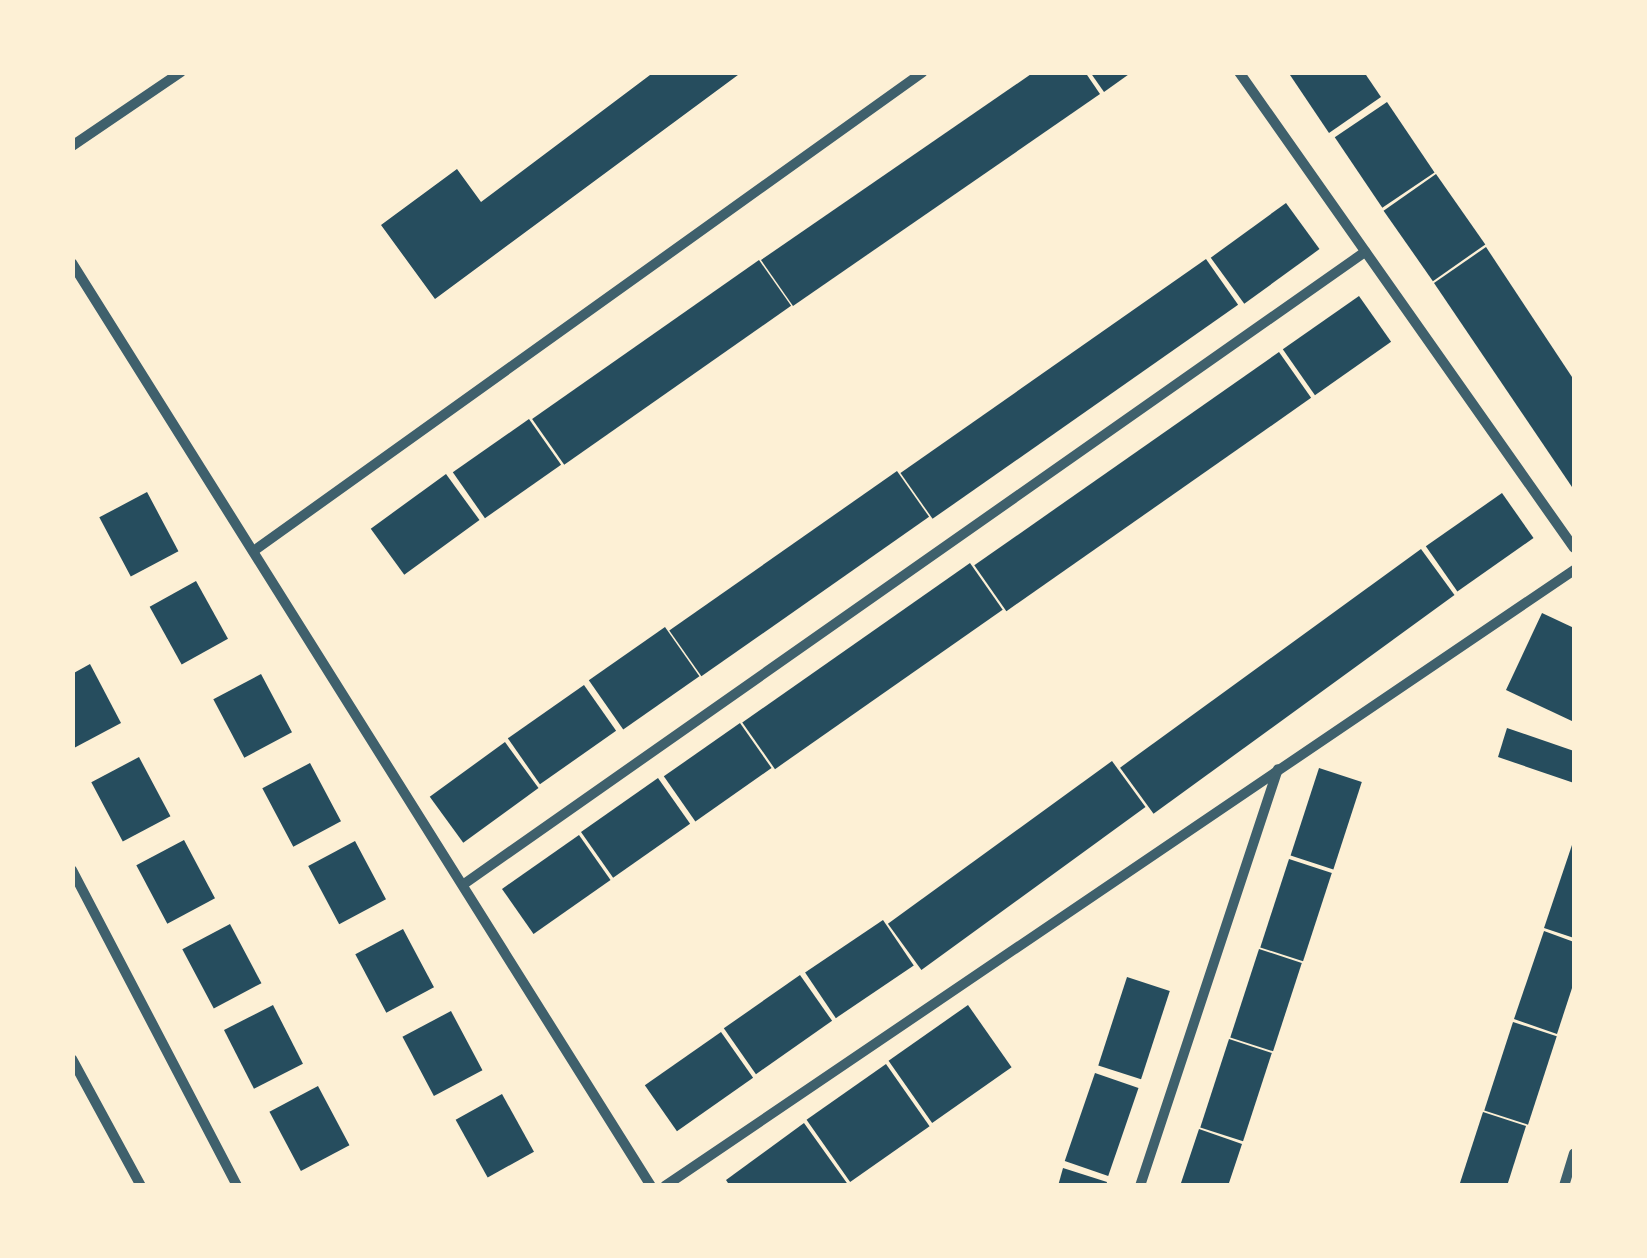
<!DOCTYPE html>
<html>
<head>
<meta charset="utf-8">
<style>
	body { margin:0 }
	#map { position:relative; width:1647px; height:1258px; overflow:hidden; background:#fdf0d5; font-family:"Work Sans",sans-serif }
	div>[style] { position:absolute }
	.building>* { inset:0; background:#264d5e; transform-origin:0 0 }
	.minor>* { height:10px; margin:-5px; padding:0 5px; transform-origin:5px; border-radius:5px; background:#3f606c }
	span { translate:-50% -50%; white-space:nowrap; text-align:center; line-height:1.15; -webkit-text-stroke:9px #fdf0d5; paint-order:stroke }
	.frame { position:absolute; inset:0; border:75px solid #fdf0d5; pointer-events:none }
</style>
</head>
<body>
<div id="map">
	<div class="building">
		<div style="clip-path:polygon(654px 72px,742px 72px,435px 299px,381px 225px,457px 169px,481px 202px)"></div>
		<div style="clip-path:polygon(1034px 72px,1085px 72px,1100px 94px,793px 306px,761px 260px)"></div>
		<div style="clip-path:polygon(1090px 72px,1132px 72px,1104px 92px)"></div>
		<div style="clip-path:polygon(1288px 72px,1364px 72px,1381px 97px,1329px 133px)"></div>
		<div style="left:1387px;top:102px;width:85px;height:63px;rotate:56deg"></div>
		<div style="left:1436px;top:174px;width:86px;height:64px;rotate:55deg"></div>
		<div style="left:1286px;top:203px;width:57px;height:93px;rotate:54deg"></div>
		<div style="clip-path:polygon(1486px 247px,1574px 380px,1574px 490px,1434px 283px)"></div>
		<div style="left:1206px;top:259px;width:56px;height:373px;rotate:55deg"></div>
		<div style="left:759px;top:260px;width:56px;height:277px;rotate:55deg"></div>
		<div style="left:1359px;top:296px;width:56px;height:93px;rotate:55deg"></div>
		<div style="left:1279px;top:352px;width:56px;height:372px;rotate:55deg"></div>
		<div style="left:529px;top:419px;width:56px;height:93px;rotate:55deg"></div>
		<div style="left:897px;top:471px;width:56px;height:278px;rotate:55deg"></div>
		<div style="left:446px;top:474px;width:57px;height:93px;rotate:54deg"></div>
		<div style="left:147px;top:492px;width:67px;height:54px;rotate:62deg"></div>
		<div style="left:1502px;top:493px;width:55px;height:93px;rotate:55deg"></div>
		<div style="left:1421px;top:549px;width:57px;height:372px;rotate:54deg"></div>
		<div style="left:970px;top:563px;width:57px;height:278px;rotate:55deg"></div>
		<div style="left:196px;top:581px;width:66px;height:53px;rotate:61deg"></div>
		<div style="clip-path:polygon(1542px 613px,1574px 628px,1574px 722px,1506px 690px)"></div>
		<div style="left:665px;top:627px;width:60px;height:93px;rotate:55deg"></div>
		<div style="clip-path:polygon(90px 664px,121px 723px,74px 748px,72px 674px)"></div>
		<div style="left:261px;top:674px;width:66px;height:54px;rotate:62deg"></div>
		<div style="left:584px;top:685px;width:56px;height:93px;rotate:55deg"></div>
		<div style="left:740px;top:723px;width:55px;height:93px;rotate:55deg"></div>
		<div style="clip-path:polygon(1507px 728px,1574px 751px,1574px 783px,1498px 757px)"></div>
		<div style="left:505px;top:742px;width:57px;height:93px;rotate:54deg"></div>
		<div style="left:139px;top:757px;width:67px;height:54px;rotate:62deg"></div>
		<div style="left:1112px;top:761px;width:57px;height:277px;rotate:54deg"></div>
		<div style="left:310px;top:763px;width:66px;height:54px;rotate:62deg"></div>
		<div style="left:1319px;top:768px;width:45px;height:92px;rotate:18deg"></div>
		<div style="left:658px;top:778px;width:56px;height:94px;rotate:55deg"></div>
		<div style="left:579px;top:835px;width:55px;height:94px;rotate:55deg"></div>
		<div style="clip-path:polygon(1574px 839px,1574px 938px,1544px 928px)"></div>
		<div style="left:184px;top:840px;width:66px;height:54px;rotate:62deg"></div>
		<div style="left:355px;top:841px;width:66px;height:53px;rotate:62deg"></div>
		<div style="left:1289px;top:859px;width:45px;height:93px;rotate:18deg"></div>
		<div style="left:883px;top:920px;width:55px;height:94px;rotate:56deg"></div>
		<div style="left:230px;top:924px;width:67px;height:54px;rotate:62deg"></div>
		<div style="left:403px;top:929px;width:66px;height:54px;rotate:62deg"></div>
		<div style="clip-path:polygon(1544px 931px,1574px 942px,1574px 982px,1557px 1034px,1514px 1019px)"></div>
		<div style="left:1259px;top:949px;width:45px;height:93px;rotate:18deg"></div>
		<div style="left:800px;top:975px;width:56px;height:93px;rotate:55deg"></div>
		<div style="left:1127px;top:977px;width:45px;height:93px;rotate:18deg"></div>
		<div style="left:273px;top:1005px;width:66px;height:55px;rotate:63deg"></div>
		<div style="left:968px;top:1005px;width:76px;height:97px;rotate:55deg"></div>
		<div style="left:451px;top:1011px;width:67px;height:55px;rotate:62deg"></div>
		<div style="left:1513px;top:1022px;width:46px;height:93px;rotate:18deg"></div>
		<div style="left:721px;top:1032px;width:56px;height:93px;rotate:55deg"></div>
		<div style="left:1229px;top:1039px;width:45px;height:93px;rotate:18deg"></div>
		<div style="left:886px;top:1064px;width:76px;height:97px;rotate:55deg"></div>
		<div style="left:1095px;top:1073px;width:46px;height:93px;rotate:19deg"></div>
		<div style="left:318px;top:1086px;width:67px;height:55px;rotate:62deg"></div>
		<div style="left:502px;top:1094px;width:66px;height:53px;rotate:61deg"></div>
		<div style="clip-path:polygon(1483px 1112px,1526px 1126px,1507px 1186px,1459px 1186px)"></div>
		<div style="clip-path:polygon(804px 1123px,849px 1186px,730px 1186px,726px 1180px)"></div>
		<div style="clip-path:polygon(1199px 1129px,1242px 1144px,1228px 1186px,1180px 1186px)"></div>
		<div style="clip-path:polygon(1063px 1168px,1107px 1182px,1106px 1186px,1058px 1186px)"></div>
	</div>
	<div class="minor">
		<div style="left:1239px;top:72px;width:582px;rotate:54.86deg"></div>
		<div style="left:72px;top:146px;width:132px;rotate:-34.2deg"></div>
		<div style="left:72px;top:263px;width:1090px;rotate:57.9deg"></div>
		<div style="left:255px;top:550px;width:821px;rotate:-35.59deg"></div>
		<div style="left:72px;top:870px;width:356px;rotate:62.4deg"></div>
		<div style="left:464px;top:884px;width:1101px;rotate:-35.05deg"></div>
		<div style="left:72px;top:1059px;width:145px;rotate:61.5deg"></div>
		<div style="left:665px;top:1186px;width:1098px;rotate:-34.12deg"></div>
		<div style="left:1140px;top:1186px;width:439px;rotate:-71.7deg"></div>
		<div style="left:1564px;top:1186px;width:34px;rotate:-73deg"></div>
	</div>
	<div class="frame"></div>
</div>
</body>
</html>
